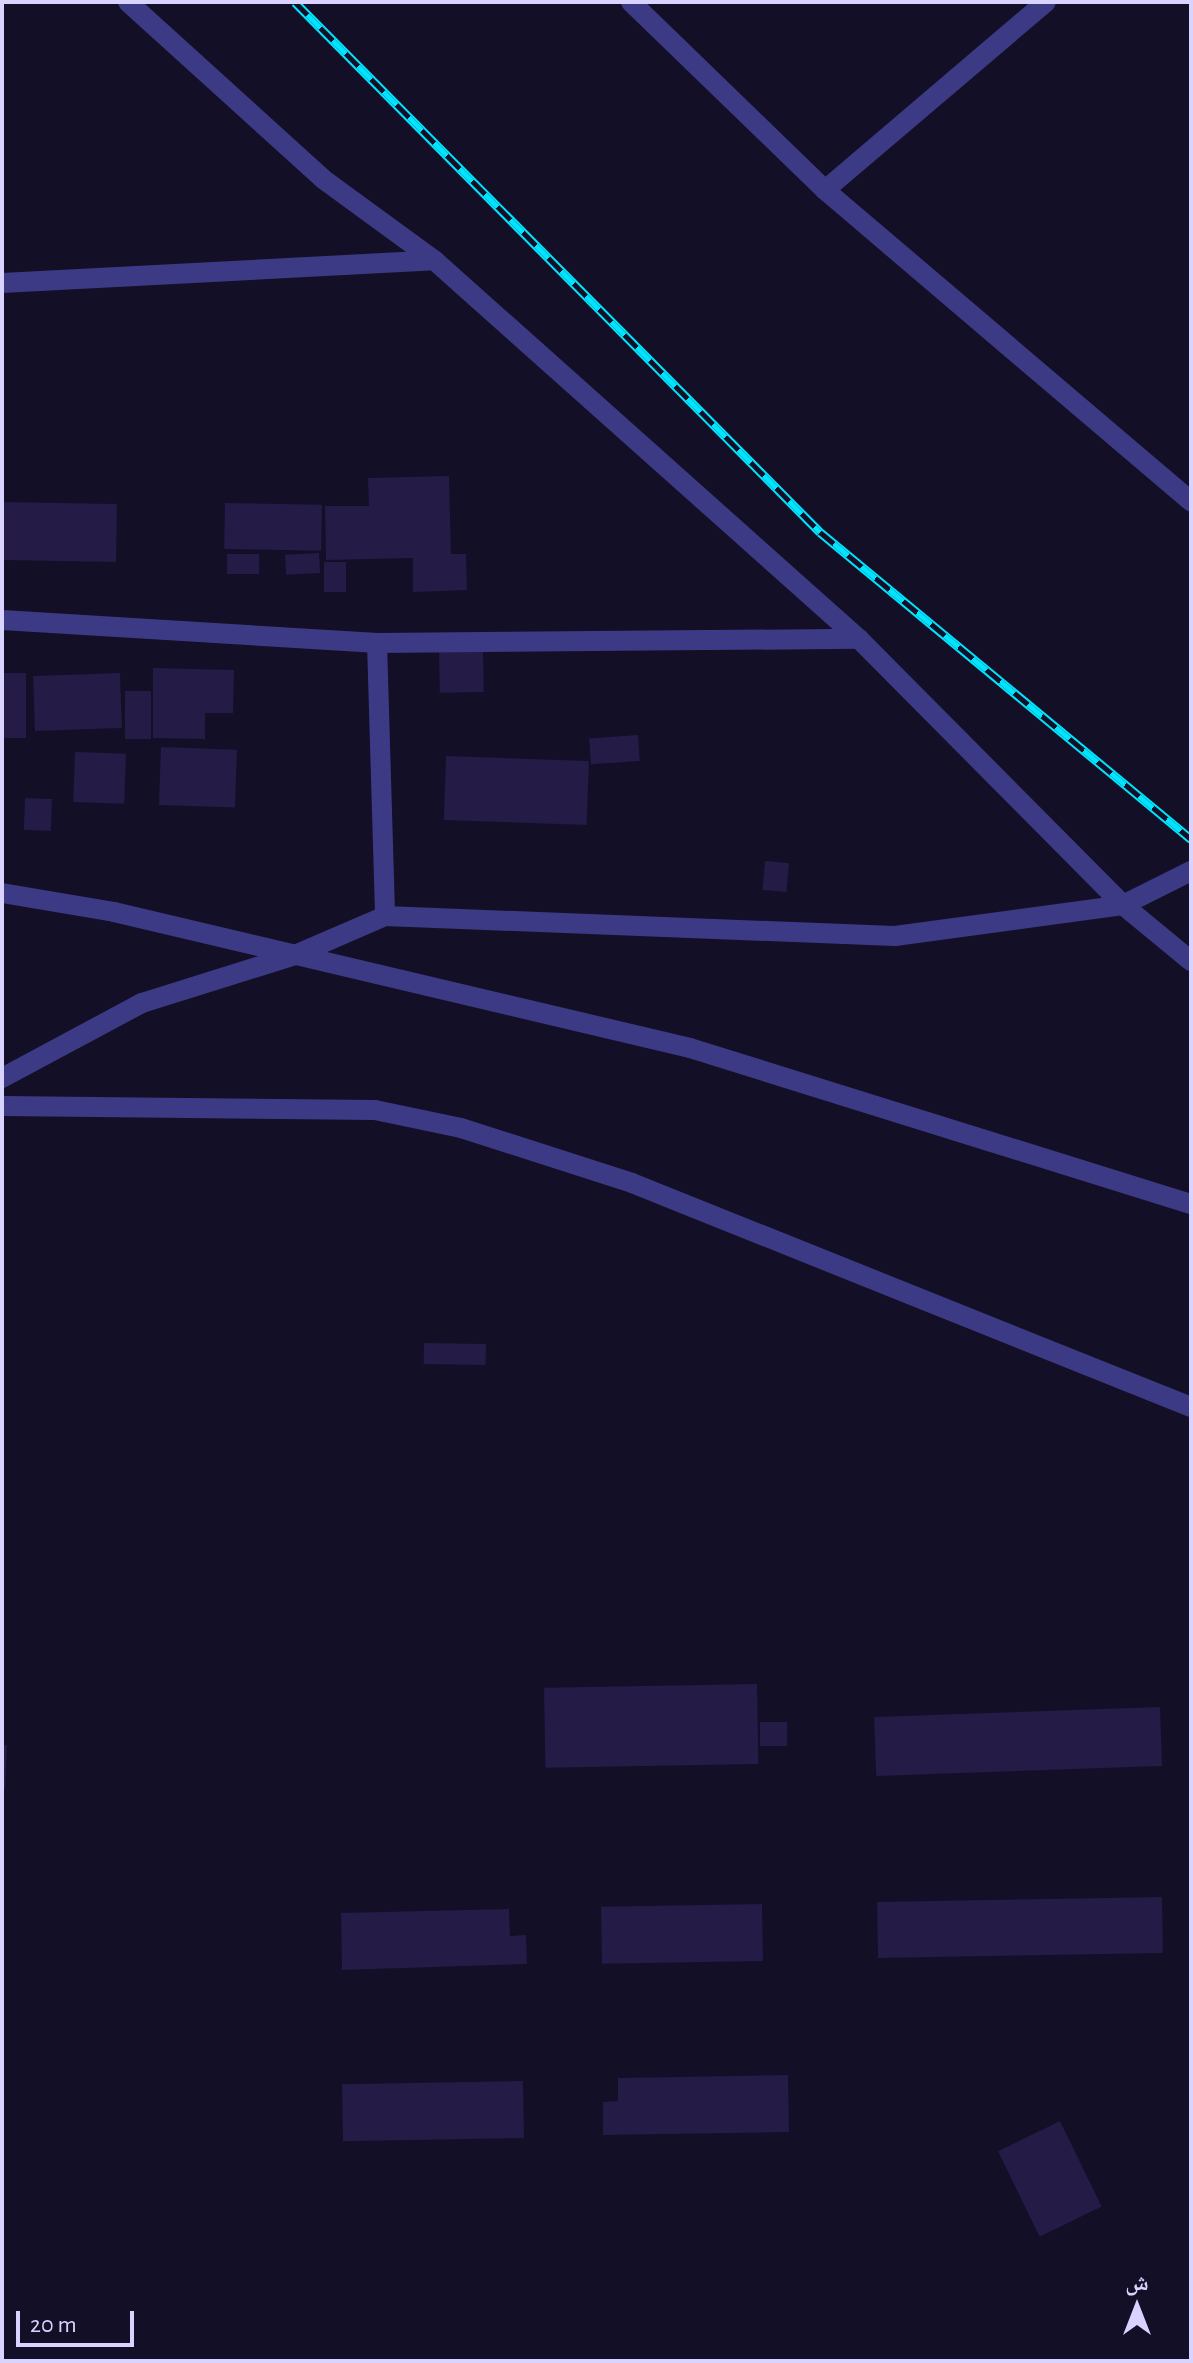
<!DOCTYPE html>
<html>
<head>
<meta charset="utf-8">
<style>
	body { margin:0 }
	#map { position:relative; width:1193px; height:2363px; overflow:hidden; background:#130f26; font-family:"Alegreya Sans","Noto Naskh Arabic",sans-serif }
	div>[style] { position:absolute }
	.building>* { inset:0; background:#241b47; transform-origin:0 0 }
	.minor>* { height:20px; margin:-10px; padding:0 10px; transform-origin:10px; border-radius:10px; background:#3d3a85 }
	.rail>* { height:9px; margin-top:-4.5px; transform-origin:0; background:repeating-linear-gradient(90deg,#130f26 0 18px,#00e5ff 0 36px); box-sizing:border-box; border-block:2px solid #00e5ff }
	span { translate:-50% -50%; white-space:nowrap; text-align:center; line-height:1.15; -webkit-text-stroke:7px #130f26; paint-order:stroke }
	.frame { position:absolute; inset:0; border:4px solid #d9d4ff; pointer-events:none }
	.north { position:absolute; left:1097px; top:2267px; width:80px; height:80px; -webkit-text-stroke:6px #130f26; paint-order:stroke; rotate:0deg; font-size:22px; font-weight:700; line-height:32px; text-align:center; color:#d9d4ff }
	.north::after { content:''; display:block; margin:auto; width:28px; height:36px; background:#d9d4ff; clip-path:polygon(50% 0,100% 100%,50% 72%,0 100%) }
	.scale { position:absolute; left:16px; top:2311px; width:118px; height:36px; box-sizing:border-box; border:4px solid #d9d4ff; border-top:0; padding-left:10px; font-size:24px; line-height:28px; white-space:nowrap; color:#d9d4ff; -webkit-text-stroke:6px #130f26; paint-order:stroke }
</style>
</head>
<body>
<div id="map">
	<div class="building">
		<div style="clip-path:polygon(449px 476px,451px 554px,466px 554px,467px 590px,413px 592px,413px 558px,326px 560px,325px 506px,369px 506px,368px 478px)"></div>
		<div style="left:2px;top:502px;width:115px;height:58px;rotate:1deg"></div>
		<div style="left:225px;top:503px;width:97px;height:46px;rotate:1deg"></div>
		<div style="left:319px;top:553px;width:20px;height:34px;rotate:87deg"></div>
		<div style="left:227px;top:554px;width:32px;height:20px"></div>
		<div style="left:324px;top:562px;width:22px;height:30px"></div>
		<div style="left:483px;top:648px;width:44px;height:44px;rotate:89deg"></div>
		<div style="clip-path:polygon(153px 668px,234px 670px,233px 713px,205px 713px,205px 739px,153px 738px)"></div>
		<div style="left:2px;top:673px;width:24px;height:65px"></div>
		<div style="left:120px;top:673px;width:55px;height:87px;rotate:88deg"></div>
		<div style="left:125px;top:691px;width:26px;height:48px"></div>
		<div style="left:638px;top:735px;width:26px;height:49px;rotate:86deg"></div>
		<div style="left:161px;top:747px;width:76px;height:58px;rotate:2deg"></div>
		<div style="left:75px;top:752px;width:51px;height:50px;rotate:2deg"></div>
		<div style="left:446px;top:756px;width:143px;height:64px;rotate:2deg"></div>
		<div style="left:25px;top:798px;width:27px;height:32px;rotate:2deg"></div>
		<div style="left:765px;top:861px;width:24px;height:29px;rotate:5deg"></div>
		<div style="left:424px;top:1343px;width:62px;height:21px;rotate:1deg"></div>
		<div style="left:757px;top:1684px;width:80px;height:213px;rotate:89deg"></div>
		<div style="left:1160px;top:1707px;width:59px;height:286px;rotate:88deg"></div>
		<div style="left:787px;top:1722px;width:24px;height:27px;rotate:90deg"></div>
		<div style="clip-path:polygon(2px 1745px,7px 1745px,5px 1789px,2px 1789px)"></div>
		<div style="left:1162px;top:1897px;width:56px;height:285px;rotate:89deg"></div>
		<div style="left:762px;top:1904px;width:57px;height:161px;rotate:89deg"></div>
		<div style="clip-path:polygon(509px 1909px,510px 1936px,526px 1935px,527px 1964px,342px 1970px,341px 1913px)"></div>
		<div style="clip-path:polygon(788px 2075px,789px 2132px,603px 2135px,603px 2102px,618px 2101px,618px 2078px)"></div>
		<div style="left:523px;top:2081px;width:57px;height:181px;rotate:89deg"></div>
		<div style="left:1060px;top:2121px;width:95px;height:69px;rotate:64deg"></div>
	</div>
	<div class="minor">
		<div style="left:128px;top:2px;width:263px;rotate:42.2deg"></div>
		<div style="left:323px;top:179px;width:137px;rotate:36.1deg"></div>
		<div style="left:434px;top:260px;width:569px;rotate:41.73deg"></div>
		<div style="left:859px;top:639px;width:375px;rotate:45.2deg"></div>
		<div style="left:1123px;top:905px;width:88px;rotate:39.5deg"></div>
		<div style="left:631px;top:2px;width:270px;rotate:44.1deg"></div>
		<div style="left:825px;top:190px;width:481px;rotate:40.4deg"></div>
		<div style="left:825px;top:190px;width:290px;rotate:-40.4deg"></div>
		<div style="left:2px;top:283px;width:433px;rotate:-3deg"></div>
		<div style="left:2px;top:620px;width:376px;rotate:3.5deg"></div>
		<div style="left:377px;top:643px;width:482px;rotate:-0.5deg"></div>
		<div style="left:377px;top:643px;width:273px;rotate:88.3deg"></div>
		<div style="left:2px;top:893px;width:114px;rotate:9.6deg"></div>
		<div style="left:114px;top:912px;width:592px;rotate:13.28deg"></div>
		<div style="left:690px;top:1048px;width:525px;rotate:17.3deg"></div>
		<div style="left:2px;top:1078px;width:159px;rotate:-28.2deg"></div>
		<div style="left:142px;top:1003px;width:160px;rotate:-17.4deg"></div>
		<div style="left:295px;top:955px;width:98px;rotate:-23.4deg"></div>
		<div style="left:385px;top:916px;width:510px;rotate:2.25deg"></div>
		<div style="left:895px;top:936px;width:230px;rotate:-7.7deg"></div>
		<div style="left:1123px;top:905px;width:76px;rotate:-26.6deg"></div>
		<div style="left:2px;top:1106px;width:373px;rotate:0.6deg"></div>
		<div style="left:375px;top:1110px;width:88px;rotate:11.8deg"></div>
		<div style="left:461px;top:1128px;width:180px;rotate:17.8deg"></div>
		<div style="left:632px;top:1183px;width:602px;rotate:21.84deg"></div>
	</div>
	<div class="rail">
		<div style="left:295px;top:2px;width:746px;rotate:45.27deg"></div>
		<div style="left:820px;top:532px;width:482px;rotate:39.6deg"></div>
	</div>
	<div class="frame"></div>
	<div class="north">ش</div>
	<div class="scale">20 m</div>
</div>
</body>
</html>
